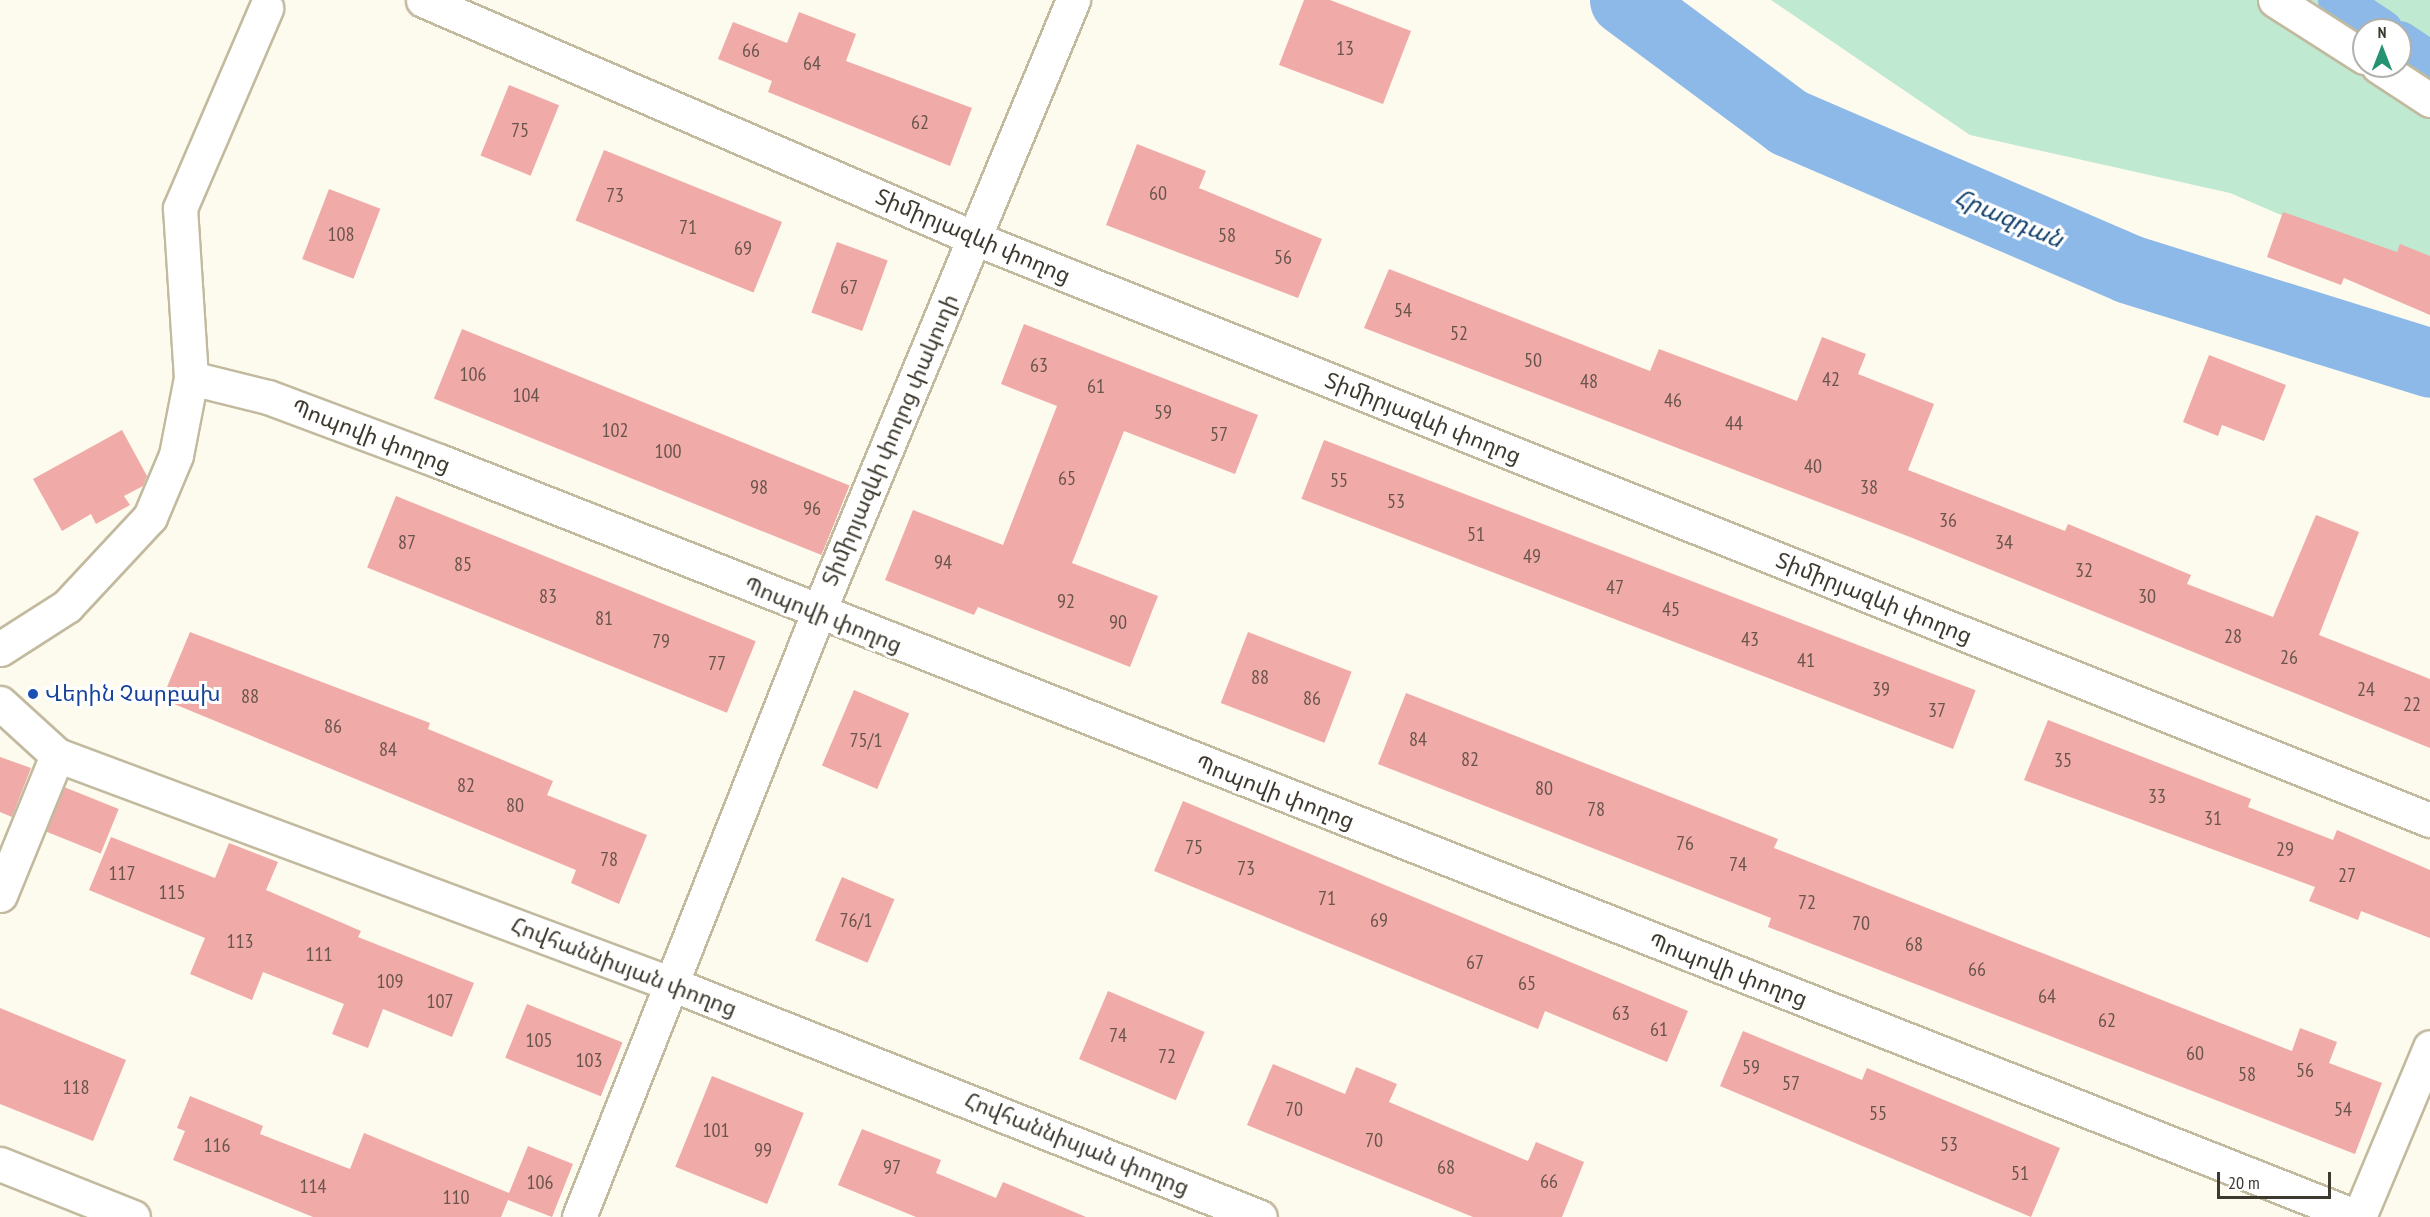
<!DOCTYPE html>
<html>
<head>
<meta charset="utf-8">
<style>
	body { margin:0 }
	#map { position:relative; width:2430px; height:1217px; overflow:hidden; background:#fdfaee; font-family:"PT Sans Narrow","Noto Sans Armenian",sans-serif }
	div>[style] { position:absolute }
	.green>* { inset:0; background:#c0e9d2 }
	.canal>* { height:40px; margin:-20px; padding:0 20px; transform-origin:20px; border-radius:20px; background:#8db9e8 }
	.river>* { height:69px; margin:-34.5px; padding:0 34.5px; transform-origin:34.5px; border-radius:34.5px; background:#8db9e8 }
	.building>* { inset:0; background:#f0aaa8; transform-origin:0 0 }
	.roads { filter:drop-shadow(2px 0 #c2ba9f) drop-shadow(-2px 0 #c2ba9f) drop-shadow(0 2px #c2ba9f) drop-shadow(0 -2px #c2ba9f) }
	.minor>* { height:33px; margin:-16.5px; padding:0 16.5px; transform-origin:16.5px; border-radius:16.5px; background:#fff }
	.dots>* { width:16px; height:16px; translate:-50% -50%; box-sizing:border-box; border:3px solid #fff; border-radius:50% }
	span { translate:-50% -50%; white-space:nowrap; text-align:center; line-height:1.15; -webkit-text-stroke:6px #fff; paint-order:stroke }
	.number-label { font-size:20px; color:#6a554c }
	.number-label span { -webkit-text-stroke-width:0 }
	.street-label { font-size:22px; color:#3d392e }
	.transit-label { font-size:22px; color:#164399 }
	.left { translate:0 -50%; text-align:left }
	.water-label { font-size:24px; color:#13416d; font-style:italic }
	.north { position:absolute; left:2352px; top:18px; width:60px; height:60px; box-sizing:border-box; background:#fff; border:2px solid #b1b0ab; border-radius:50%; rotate:0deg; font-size:16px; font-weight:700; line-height:24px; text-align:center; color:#3d392e }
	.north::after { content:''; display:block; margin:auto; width:21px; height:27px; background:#249273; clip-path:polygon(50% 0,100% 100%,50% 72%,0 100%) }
	.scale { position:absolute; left:2217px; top:1172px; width:114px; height:27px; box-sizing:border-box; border:3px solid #3d392e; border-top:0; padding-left:8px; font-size:18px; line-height:21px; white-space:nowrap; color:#3d392e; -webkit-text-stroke:4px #fff; paint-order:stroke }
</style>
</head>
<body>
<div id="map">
	<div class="green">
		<div style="clip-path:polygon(evenodd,1771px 0,2430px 0,2430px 279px,2230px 193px,1970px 135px,1771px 0,2364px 30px,2400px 30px,2400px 66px,2364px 66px,2364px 30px)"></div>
	</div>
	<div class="canal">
		<div style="left:2338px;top:0;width:54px;rotate:33.7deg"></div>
		<div style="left:2400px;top:41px;width:36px;rotate:34deg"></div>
	</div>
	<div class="river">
		<div style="left:1624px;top:0;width:204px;rotate:36.6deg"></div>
		<div style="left:1788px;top:122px;width:371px;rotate:23.3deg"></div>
		<div style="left:2129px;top:269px;width:315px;rotate:17.3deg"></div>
	</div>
	<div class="building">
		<div style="clip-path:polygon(1304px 0,1330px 0,1411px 31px,1383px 104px,1279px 65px)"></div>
		<div style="clip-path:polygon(799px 12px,856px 34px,846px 61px,972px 108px,950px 166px,768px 92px,772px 81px,718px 59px,733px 22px,787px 43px)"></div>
		<div style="left:509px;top:85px;width:54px;height:76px;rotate:22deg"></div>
		<div style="clip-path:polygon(1137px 144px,1206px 171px,1199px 188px,1322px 239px,1298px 298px,1106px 225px)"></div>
		<div style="left:604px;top:150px;width:192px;height:76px;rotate:22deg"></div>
		<div style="left:329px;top:189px;width:55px;height:75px;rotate:21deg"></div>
		<div style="clip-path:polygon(2283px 212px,2397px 252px,2400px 244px,2430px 256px,2430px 315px,2344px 278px,2341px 285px,2267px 257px)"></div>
		<div style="left:837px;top:242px;width:54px;height:75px;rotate:20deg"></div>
		<div style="clip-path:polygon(1389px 269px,1650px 371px,1659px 349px,1797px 401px,1822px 337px,1866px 354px,1858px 374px,1934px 404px,1908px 470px,2065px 531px,2068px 524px,2131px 550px,2191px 575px,2187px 584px,2273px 617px,2316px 515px,2359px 532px,2319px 635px,2430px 679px,2430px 748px,1910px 537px,1364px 328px)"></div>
		<div style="clip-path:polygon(1024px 324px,1258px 415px,1235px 474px,1124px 431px,1072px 563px,1158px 596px,1130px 667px,978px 607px,974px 615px,885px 580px,913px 510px,1003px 545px,1057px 406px,1001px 384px)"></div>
		<div style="left:462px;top:329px;width:418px;height:75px;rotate:22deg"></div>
		<div style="clip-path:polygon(2209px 355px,2286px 385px,2264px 441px,2222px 425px,2218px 436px,2183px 422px)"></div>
		<div style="clip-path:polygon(122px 430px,147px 476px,143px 486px,124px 496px,130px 505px,96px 524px,91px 514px,62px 531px,33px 479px)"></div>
		<div style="left:1324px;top:440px;width:698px;height:63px;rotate:21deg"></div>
		<div style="left:396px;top:496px;width:388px;height:77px;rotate:22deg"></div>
		<div style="clip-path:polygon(190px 632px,430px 723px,428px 729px,553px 781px,547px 795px,647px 835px,619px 904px,571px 883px,576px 870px,162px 699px)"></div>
		<div style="left:1248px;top:632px;width:111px;height:76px;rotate:21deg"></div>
		<div style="left:854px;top:690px;width:60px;height:82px;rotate:23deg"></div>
		<div style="clip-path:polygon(1406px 693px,1778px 839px,1774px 848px,2292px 1051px,2300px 1028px,2337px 1042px,2329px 1063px,2382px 1083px,2355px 1154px,1768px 927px,1771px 918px,1378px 764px)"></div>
		<div style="clip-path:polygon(2048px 720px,2251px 799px,2248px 807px,2333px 840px,2337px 830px,2430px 870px,2430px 938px,2361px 911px,2358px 920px,2309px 901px,2315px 887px,2024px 780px)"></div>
		<div style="clip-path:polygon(0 757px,31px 768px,12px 817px,0 812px)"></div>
		<div style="left:64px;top:787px;width:59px;height:48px;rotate:22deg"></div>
		<div style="clip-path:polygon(1183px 801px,1688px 1011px,1667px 1062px,1545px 1011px,1538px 1029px,1154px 871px)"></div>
		<div style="clip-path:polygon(111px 837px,215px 878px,229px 843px,278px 862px,266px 890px,361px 931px,358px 937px,474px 983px,452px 1037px,383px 1009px,368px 1048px,332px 1034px,344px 1004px,263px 972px,252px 1000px,190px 974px,205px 938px,89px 890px)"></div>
		<div style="left:842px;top:877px;width:57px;height:69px;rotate:23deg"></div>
		<div style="left:1108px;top:991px;width:105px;height:74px;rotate:23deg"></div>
		<div style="left:527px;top:1004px;width:103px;height:58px;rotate:22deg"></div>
		<div style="clip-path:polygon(0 1008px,126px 1060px,93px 1141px,0 1104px)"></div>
		<div style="clip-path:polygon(1743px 1031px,1862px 1080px,1867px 1068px,2060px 1148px,2031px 1217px,1720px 1086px)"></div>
		<div style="clip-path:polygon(1273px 1064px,1345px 1094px,1356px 1067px,1397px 1084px,1389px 1102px,1528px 1161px,1536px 1142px,1584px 1162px,1562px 1217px,1473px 1217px,1247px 1125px)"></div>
		<div style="left:712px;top:1076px;width:99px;height:98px;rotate:22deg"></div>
		<div style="clip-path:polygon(190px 1096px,263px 1126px,260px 1134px,350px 1169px,364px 1133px,509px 1193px,528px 1146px,573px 1164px,552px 1217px,508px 1200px,501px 1217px,313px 1217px,173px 1160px,185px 1131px,177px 1128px)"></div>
		<div style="clip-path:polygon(862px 1129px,941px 1160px,936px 1173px,996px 1198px,1003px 1182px,1086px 1217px,916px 1217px,838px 1185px)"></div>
	</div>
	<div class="roads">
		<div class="minor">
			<div style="left:423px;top:0;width:600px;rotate:23.36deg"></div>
			<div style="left:974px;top:238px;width:1568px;rotate:21.79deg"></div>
			<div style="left:2275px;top:0;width:106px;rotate:32.6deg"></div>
			<div style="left:2378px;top:66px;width:62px;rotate:33.2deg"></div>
			<div style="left:191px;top:378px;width:79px;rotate:13.9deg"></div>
			<div style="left:268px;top:397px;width:183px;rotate:20.5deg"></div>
			<div style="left:439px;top:461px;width:2062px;rotate:21.51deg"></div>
			<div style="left:0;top:649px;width:80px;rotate:-32.7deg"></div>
			<div style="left:67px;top:606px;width:122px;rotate:-47deg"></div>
			<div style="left:150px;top:517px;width:67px;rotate:-67.2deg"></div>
			<div style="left:176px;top:455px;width:78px;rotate:-79deg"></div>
			<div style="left:191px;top:378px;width:170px;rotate:-93.7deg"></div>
			<div style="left:180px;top:208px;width:218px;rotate:-66.7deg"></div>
			<div style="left:0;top:703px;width:77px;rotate:42.4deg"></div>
			<div style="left:57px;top:755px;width:658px;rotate:20.44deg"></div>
			<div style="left:674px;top:985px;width:630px;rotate:21.6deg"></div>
			<div style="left:0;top:895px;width:151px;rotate:-67.8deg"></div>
			<div style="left:0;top:1164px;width:143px;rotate:21.7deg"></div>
			<div style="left:579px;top:1217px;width:650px;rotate:-68.41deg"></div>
			<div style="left:818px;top:613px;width:664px;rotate:-67.41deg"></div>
			<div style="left:2359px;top:1217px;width:184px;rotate:-67.3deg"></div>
		</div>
	</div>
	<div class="dots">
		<div style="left:33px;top:694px;background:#1a4fb4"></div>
	</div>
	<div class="number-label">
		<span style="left:1345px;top:48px">13</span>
		<span style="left:751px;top:50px">66</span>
		<span style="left:812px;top:63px">64</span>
		<span style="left:920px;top:122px">62</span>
		<span style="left:520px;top:130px">75</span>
		<span style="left:1158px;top:193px">60</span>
		<span style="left:615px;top:195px">73</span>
		<span style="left:688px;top:227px">71</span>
		<span style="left:341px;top:234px">108</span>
		<span style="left:1227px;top:235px">58</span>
		<span style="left:743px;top:248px">69</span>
		<span style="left:1283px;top:257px">56</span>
		<span style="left:849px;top:287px">67</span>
		<span style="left:1403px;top:310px">54</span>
		<span style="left:1459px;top:333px">52</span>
		<span style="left:1533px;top:360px">50</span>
		<span style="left:1039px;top:365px">63</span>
		<span style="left:473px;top:374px">106</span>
		<span style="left:1831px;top:379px">42</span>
		<span style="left:1589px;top:381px">48</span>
		<span style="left:1096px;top:386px">61</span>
		<span style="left:526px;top:395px">104</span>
		<span style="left:1673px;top:400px">46</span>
		<span style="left:1163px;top:412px">59</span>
		<span style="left:1734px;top:423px">44</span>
		<span style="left:615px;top:430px">102</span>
		<span style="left:1219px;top:434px">57</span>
		<span style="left:668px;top:451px">100</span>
		<span style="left:1813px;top:466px">40</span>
		<span style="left:1067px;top:478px">65</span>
		<span style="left:1339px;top:480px">55</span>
		<span style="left:759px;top:487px">98</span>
		<span style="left:1869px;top:487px">38</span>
		<span style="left:1396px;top:501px">53</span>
		<span style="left:812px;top:508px">96</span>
		<span style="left:1948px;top:520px">36</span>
		<span style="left:1476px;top:534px">51</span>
		<span style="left:407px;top:542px">87</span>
		<span style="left:2004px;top:542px">34</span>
		<span style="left:1532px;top:556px">49</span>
		<span style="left:943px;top:562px">94</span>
		<span style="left:463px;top:564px">85</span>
		<span style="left:2084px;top:570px">32</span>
		<span style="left:1615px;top:587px">47</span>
		<span style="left:548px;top:596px">83</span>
		<span style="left:2147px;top:596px">30</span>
		<span style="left:1066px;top:601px">92</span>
		<span style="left:1671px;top:609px">45</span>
		<span style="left:604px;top:618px">81</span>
		<span style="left:1118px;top:622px">90</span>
		<span style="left:2233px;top:636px">28</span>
		<span style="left:1750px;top:639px">43</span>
		<span style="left:661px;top:641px">79</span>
		<span style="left:2289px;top:657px">26</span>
		<span style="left:1806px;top:660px">41</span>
		<span style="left:717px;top:663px">77</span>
		<span style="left:1260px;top:677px">88</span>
		<span style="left:1881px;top:689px">39</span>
		<span style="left:2366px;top:689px">24</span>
		<span style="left:250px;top:696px">88</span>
		<span style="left:1312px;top:698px">86</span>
		<span style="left:2412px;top:704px">22</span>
		<span style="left:1937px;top:710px">37</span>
		<span style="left:333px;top:726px">86</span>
		<span style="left:1418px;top:739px">84</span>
		<span style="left:866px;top:740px">75/1</span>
		<span style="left:388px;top:749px">84</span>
		<span style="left:1470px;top:759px">82</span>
		<span style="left:2063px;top:760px">35</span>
		<span style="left:466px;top:785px">82</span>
		<span style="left:1544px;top:788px">80</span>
		<span style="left:2157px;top:796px">33</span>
		<span style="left:515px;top:805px">80</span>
		<span style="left:1596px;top:809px">78</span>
		<span style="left:2213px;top:818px">31</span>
		<span style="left:1685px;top:843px">76</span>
		<span style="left:1194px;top:847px">75</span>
		<span style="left:2285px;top:849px">29</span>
		<span style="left:609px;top:859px">78</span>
		<span style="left:1738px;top:864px">74</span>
		<span style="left:1246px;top:868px">73</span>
		<span style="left:122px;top:873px">117</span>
		<span style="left:2347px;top:875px">27</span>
		<span style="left:172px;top:892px">115</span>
		<span style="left:1327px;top:898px">71</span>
		<span style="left:1807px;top:902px">72</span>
		<span style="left:856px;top:920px">76/1</span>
		<span style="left:1379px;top:920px">69</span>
		<span style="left:1861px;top:923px">70</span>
		<span style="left:240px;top:941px">113</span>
		<span style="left:1914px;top:944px">68</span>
		<span style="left:319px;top:954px">111</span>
		<span style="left:1475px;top:962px">67</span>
		<span style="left:1977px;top:969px">66</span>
		<span style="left:390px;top:981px">109</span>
		<span style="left:1527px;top:983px">65</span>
		<span style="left:2047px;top:996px">64</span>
		<span style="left:440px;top:1001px">107</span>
		<span style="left:1621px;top:1013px">63</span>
		<span style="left:2107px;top:1020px">62</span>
		<span style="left:1659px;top:1029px">61</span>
		<span style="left:1118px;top:1035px">74</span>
		<span style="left:539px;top:1040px">105</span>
		<span style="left:2195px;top:1053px">60</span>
		<span style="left:1167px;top:1056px">72</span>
		<span style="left:589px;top:1060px">103</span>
		<span style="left:1751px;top:1067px">59</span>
		<span style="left:2305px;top:1070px">56</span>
		<span style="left:2247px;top:1074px">58</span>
		<span style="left:1791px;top:1083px">57</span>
		<span style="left:76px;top:1087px">118</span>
		<span style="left:1294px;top:1109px">70</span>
		<span style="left:2343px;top:1109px">54</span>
		<span style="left:1878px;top:1113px">55</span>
		<span style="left:716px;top:1130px">101</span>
		<span style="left:1374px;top:1140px">70</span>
		<span style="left:1949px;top:1144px">53</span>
		<span style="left:217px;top:1145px">116</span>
		<span style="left:763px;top:1150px">99</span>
		<span style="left:892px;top:1167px">97</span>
		<span style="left:1446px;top:1167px">68</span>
		<span style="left:2020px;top:1173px">51</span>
		<span style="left:1549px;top:1181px">66</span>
		<span style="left:540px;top:1182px">106</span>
		<span style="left:313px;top:1186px">114</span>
		<span style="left:456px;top:1197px">110</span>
	</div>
	<div class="street-label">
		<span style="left:973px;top:236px;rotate:23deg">Տիմիրյազևի փողոց</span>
		<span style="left:1423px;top:418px;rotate:22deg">Տիմիրյազևի փողոց</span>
		<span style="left:371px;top:436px;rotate:21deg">Պոպովի փողոց</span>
		<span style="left:890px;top:440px;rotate:-67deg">Տիմիրյազևի փողոց փակուղի</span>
		<span style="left:1874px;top:598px;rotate:22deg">Տիմիրյազևի փողոց</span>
		<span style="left:823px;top:615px;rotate:22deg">Պոպովի փողոց</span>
		<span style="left:1275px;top:792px;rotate:21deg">Պոպովի փողոց</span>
		<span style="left:624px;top:967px;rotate:21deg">Հովհաննիսյան փողոց</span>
		<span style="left:1728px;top:970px;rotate:21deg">Պոպովի փողոց</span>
		<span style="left:1077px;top:1144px;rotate:22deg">Հովհաննիսյան փողոց</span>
	</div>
	<div class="transit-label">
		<span class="left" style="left:45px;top:694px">Վերին Չարբախ</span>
	</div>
	<div class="water-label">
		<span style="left:2009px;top:218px;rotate:23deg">Հրազդան</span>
	</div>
	<div class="north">N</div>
	<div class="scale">20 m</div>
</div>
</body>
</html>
